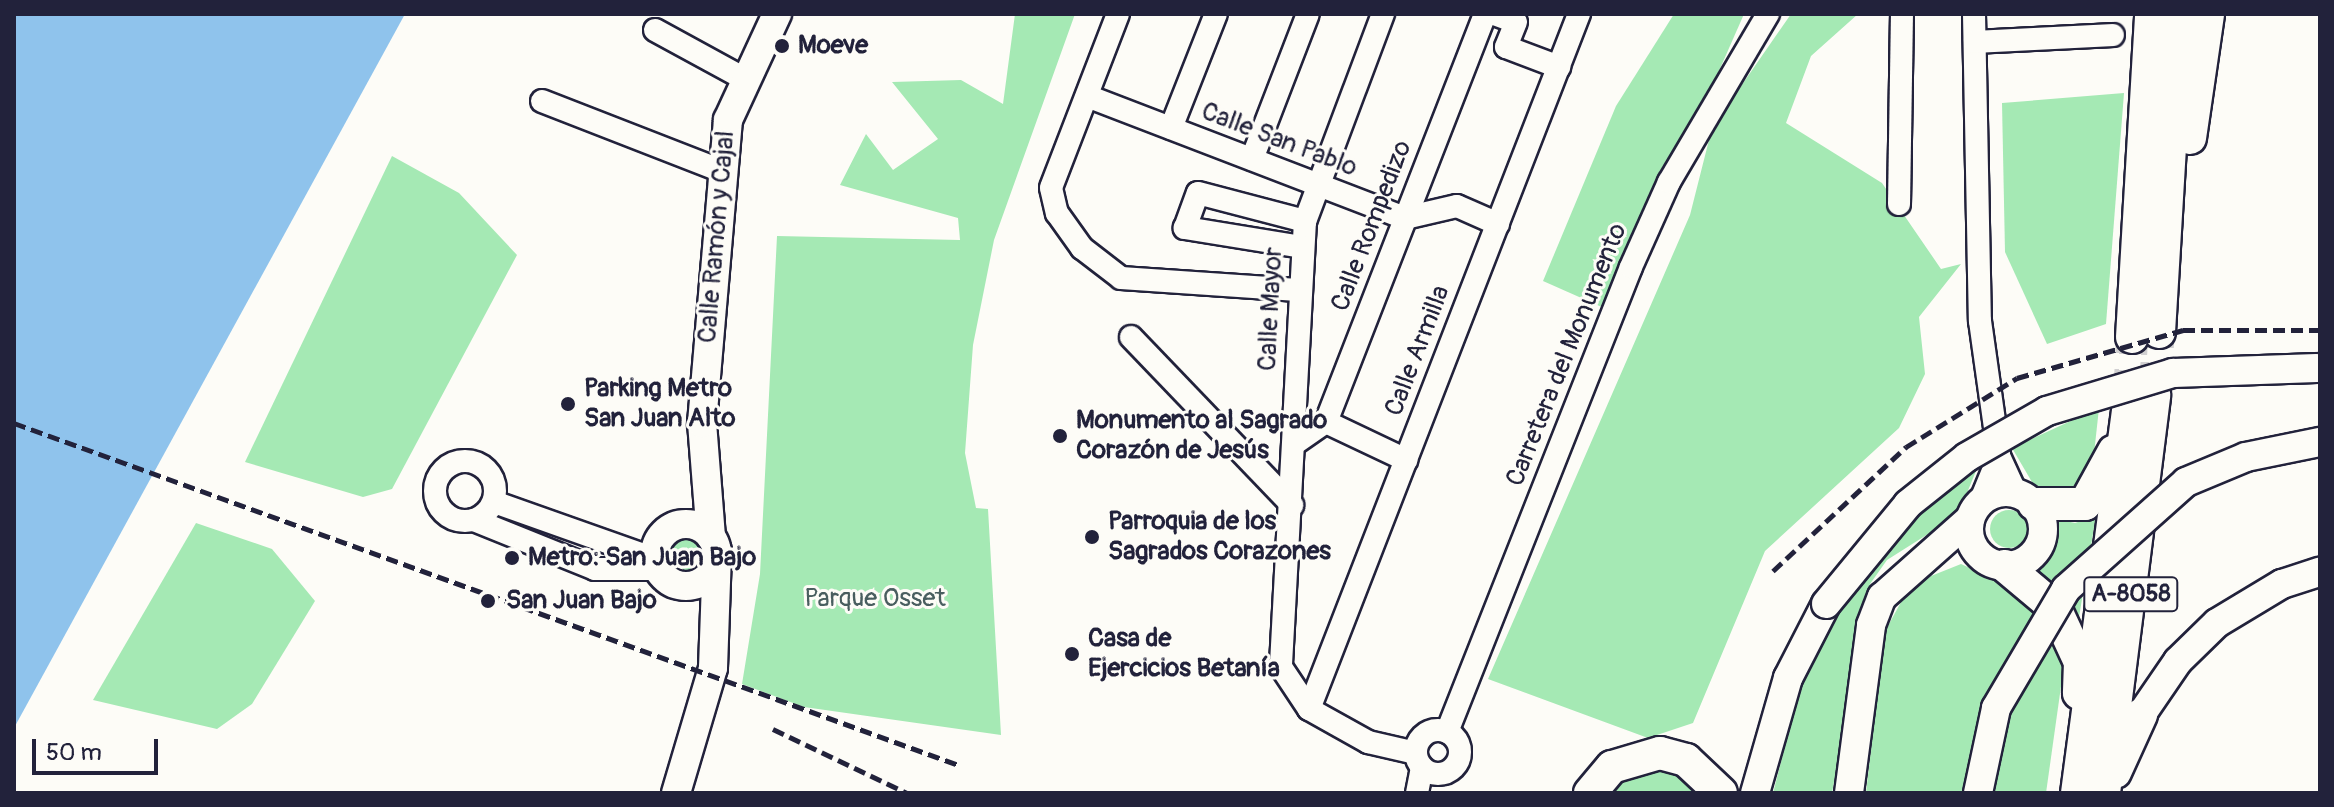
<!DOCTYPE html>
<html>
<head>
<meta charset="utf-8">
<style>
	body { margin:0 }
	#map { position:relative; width:2334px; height:807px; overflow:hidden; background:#fdfcf7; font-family:Pangolin,sans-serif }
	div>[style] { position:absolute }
	.green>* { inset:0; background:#a5e9b4 }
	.round { border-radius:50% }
	.water>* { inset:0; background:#8fc3ec }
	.highway-tunnel>* { height:32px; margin-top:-16px; transform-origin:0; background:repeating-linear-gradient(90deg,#d1d0d1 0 32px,transparent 0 48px) }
	.roads { filter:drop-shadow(2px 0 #22223b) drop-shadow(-2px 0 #22223b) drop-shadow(0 2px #22223b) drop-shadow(0 -2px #22223b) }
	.minor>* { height:22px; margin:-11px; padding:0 11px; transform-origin:11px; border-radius:11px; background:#fdfcf7 }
	.minor>.ring { margin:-11px; padding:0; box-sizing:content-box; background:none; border:22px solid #fdfcf7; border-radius:50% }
	.major>* { height:28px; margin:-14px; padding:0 14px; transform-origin:14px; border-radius:14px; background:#fdfcf7 }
	.major>.ring { margin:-14px; padding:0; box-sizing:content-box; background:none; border:28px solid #fdfcf7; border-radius:50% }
	.highway>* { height:32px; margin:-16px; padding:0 16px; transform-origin:16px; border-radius:16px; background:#fdfcf7 }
	.rail>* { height:5px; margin-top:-2.5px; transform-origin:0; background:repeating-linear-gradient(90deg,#22223b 0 12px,transparent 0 18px) }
	.bridges { filter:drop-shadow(2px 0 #22223b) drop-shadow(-2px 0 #22223b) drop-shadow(0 2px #22223b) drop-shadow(0 -2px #22223b) }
	.major-bridge>* { height:28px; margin:-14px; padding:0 14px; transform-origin:14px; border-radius:14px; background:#fdfcf7 }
	.dots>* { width:22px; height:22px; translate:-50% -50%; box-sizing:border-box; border:4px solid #fdfcf7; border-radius:50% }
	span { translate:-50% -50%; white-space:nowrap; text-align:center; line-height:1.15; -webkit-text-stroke:6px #fdfcf7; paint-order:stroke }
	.shield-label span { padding:2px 6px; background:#fdfcf7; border:2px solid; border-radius:6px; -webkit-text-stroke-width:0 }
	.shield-label { font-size:24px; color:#22223b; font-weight:700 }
	.poi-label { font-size:26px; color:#22223b; font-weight:700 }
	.left { translate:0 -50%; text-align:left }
	.street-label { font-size:26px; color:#22223b }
	.park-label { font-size:26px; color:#495e5f }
	.frame { position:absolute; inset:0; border:16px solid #22223b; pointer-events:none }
	.scale { position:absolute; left:32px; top:739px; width:126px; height:36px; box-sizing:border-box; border:4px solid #22223b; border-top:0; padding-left:10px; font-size:24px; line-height:28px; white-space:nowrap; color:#22223b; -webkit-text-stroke:6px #fdfcf7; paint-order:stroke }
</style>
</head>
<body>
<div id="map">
	<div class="green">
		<div style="clip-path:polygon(1015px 14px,1075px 14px,994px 240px,973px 345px,965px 453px,976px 508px,988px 509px,1001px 735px,804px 707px,742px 684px,760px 574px,777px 236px,960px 240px,958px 218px,840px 185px,866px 134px,893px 170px,938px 139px,892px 82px,961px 80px,1003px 104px)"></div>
		<div style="clip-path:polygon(1674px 14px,1744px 14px,1613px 312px,1543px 281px,1616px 106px)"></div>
		<div style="clip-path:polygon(1791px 14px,1858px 14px,1811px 56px,1786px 123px,1882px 183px,1941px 269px,1961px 264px,1919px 317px,1925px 374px,1899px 428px,1765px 551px,1693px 723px,1648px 738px,1488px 679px,1690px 215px,1712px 128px)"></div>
		<div style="clip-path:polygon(2124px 93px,2106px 324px,2047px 344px,2005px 252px,2002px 103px)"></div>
		<div style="clip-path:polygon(392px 156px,459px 193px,517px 255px,392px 489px,363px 497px,245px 462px)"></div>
		<div style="clip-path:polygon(2099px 408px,2093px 463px,2080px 489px,2039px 494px,2012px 448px)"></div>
		<div style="clip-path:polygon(1978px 466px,1958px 515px,1887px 560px,1870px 584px,1832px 793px,1773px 793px,1804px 672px,1827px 624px,1925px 506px)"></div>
		<div class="round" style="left:1990px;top:510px;width:38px;height:38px"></div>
		<div style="clip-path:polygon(2096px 516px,2079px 617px,2073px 617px,2038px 571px,2055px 541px,2057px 519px,2075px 523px)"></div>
		<div style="clip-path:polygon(196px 523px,272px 549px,315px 601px,252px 704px,217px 729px,93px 700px)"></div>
		<div class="round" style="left:662px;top:531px;width:46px;height:46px"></div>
		<div style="clip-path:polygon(1961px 564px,2022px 592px,2065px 658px,2046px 793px,1866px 793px,1884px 633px,1911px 584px)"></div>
		<div style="clip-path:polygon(1665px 764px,1703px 793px,1601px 793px,1607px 781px)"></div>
	</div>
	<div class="water">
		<div style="clip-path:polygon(14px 14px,405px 14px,14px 728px)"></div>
	</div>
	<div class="highway-tunnel">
		<div style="left:2154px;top:395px;width:63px;rotate:-85.5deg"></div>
		<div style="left:2129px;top:402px;width:65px;rotate:-87.4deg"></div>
	</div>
	<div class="roads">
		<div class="minor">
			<div style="left:1118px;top:14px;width:186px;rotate:111.1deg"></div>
			<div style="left:1051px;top:188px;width:26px;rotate:77deg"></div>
			<div style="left:1057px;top:213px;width:43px;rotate:54.5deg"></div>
			<div style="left:1082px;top:248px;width:49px;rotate:37.6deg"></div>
			<div style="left:1121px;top:278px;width:177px;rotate:3.9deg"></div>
			<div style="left:1383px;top:14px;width:221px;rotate:110.6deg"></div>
			<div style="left:1305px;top:221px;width:447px;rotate:93.1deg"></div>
			<div style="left:1281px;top:667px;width:50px;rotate:56.3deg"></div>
			<div style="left:1309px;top:709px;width:68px;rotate:29.2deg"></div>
			<div style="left:1368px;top:742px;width:49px;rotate:12.9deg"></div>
			<div style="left:1494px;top:14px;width:23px;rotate:20deg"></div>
			<div style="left:1516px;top:22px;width:27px;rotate:112deg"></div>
			<div style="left:1506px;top:47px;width:57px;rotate:20.7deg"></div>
			<div style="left:1974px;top:14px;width:307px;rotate:88.9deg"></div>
			<div style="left:1980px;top:321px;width:136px;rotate:82deg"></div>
			<div style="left:1999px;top:456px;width:41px;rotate:65.3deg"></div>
			<div style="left:655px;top:30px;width:100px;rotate:28.6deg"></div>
			<div style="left:1975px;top:42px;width:138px;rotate:-2.9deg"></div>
			<div style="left:1087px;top:96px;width:341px;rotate:21deg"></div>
			<div style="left:1405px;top:218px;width:53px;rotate:-13deg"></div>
			<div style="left:1457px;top:206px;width:45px;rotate:23.7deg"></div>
			<div style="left:542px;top:101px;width:193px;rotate:21.3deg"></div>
			<div style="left:1171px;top:128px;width:123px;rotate:-68.5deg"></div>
			<div style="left:1252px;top:159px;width:155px;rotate:-68.9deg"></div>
			<div style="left:1899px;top:204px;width:190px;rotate:-89.1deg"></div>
			<div style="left:1302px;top:247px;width:119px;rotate:-170.8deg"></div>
			<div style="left:1185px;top:228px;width:37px;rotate:-70deg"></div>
			<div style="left:1198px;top:193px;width:111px;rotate:14.7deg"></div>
			<div style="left:1131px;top:337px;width:233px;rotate:46.2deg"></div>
			<div style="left:1326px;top:422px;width:89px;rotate:25.4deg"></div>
			<div style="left:1294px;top:444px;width:39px;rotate:-35deg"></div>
			<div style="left:1326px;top:422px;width:438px;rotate:-68.7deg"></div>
			<div class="ring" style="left:435px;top:461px;width:38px;height:38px"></div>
			<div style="left:1981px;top:500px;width:48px;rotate:-67.8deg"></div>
			<div style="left:494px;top:502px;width:171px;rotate:19.5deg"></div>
			<div style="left:474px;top:520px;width:131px;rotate:22deg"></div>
			<div style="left:595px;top:569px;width:63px"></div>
			<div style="left:1309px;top:709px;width:746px;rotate:-68.77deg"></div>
			<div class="ring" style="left:1416px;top:730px;width:22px;height:22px"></div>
			<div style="left:1447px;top:732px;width:500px;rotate:-68.41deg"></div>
			<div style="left:1631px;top:267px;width:93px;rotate:-65.9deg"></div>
			<div style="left:1669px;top:182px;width:195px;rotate:-59.5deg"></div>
			<div style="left:1417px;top:793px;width:26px;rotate:-79deg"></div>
		</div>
		<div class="major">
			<div class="ring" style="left:1969px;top:492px;width:46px;height:46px"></div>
			<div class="ring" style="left:655px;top:524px;width:34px;height:34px"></div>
			<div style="left:711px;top:537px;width:114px;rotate:-94.5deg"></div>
			<div style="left:702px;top:423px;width:304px;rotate:-85.1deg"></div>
			<div style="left:728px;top:120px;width:117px;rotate:-65.2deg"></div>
			<div style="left:2141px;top:715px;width:65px;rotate:-55.6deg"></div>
			<div style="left:2178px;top:661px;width:54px;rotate:-44.3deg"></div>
			<div style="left:2217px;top:623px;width:76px;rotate:-31deg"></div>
			<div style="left:2282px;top:584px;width:40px;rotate:-18deg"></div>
			<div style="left:676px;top:793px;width:130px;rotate:-73.5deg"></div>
			<div style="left:713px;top:668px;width:117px;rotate:-88deg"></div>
			<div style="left:1755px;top:793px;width:120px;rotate:-74deg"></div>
			<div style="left:1788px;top:678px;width:83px;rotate:-62.8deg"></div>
			<div style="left:1849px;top:793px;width:169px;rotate:-82.5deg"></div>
			<div style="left:1871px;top:625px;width:30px;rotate:-69deg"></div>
			<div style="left:1882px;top:597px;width:118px;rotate:-41.6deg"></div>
		</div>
		<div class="highway">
			<div style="left:2190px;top:138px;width:125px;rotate:-81.7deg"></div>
			<div style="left:2159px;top:332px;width:319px;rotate:-86.6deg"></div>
			<div style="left:2132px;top:337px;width:324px;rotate:-86.6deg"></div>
			<div style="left:2034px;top:504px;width:51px"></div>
			<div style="left:2085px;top:504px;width:60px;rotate:-61.3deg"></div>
			<div style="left:2005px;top:566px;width:65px;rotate:40deg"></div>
			<div style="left:2055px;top:608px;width:60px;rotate:65.2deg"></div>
			<div style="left:2080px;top:662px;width:31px;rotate:92deg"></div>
			<div style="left:2115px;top:772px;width:63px;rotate:-65.5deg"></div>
			<div style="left:1590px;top:793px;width:34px;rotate:-50deg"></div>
			<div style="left:1612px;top:767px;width:50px;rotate:-16.3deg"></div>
			<div style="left:1660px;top:753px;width:27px;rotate:15deg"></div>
			<div style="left:1686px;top:760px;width:48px;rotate:43.3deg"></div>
			<div style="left:2077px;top:793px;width:394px;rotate:-82.4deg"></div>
			<div style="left:2104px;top:793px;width:401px;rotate:-82.8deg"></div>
		</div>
	</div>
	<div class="rail">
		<div style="left:14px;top:423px;width:1005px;rotate:19.9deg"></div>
		<div style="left:1773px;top:571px;width:182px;rotate:-43deg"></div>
		<div style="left:1906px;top:447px;width:131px;rotate:-31.9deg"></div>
		<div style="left:2017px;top:378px;width:173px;rotate:-16.1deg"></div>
		<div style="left:2183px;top:330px;width:137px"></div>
		<div style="left:773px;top:729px;width:148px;rotate:25.5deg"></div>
	</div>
	<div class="bridges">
		<div class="major-bridge">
			<div style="left:1826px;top:604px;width:129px;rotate:-50.6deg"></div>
			<div style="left:1908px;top:504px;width:75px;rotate:-38.5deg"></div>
			<div style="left:1967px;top:457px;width:92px;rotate:-29.9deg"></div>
			<div style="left:2047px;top:411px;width:132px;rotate:-16.8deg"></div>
			<div style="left:2173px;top:373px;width:144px;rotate:-2deg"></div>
			<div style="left:1978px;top:793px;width:87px;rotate:-78deg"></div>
			<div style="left:1996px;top:708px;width:138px;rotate:-59.5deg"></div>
			<div style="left:2066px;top:589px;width:161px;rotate:-41.7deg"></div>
			<div style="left:2186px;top:482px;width:65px;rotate:-22.6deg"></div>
			<div style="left:2246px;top:457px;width:76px;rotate:-11.5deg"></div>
		</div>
	</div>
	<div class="dots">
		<div style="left:782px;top:46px;background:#22223b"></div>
		<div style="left:568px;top:404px;background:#22223b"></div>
		<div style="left:1060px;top:436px;background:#22223b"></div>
		<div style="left:1092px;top:537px;background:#22223b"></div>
		<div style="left:512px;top:558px;background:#22223b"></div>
		<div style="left:488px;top:601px;background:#22223b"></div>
		<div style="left:1072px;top:654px;background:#22223b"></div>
	</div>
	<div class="shield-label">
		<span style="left:2131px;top:594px">A-8058</span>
	</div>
	<div class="poi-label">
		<span class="left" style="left:798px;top:46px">Moeve</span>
		<span class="left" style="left:584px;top:404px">Parking Metro<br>San Juan Alto</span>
		<span class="left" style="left:1076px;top:436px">Monumento al Sagrado<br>Corazón de Jesús</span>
		<span class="left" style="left:1108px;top:537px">Parroquia de los<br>Sagrados Corazones</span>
		<span class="left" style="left:528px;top:558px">Metro: San Juan Bajo</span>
		<span class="left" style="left:506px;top:601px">San Juan Bajo</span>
		<span class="left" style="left:1088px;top:654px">Casa de<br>Ejercicios Betanía</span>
	</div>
	<div class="street-label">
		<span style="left:1279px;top:140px;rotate:21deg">Calle San Pablo</span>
		<span style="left:1372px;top:226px;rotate:-69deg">Calle Rompedizo</span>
		<span style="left:717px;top:237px;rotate:-85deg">Calle Ramón y Cajal</span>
		<span style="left:1271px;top:309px;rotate:-87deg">Calle Mayor</span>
		<span style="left:1418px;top:351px;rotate:-69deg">Calle Armilla</span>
		<span style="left:1567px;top:355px;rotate:-68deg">Carretera del Monumento</span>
	</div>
	<div class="park-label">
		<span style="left:875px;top:599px">Parque Osset</span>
	</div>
	<div class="frame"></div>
	<div class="scale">50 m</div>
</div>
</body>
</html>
